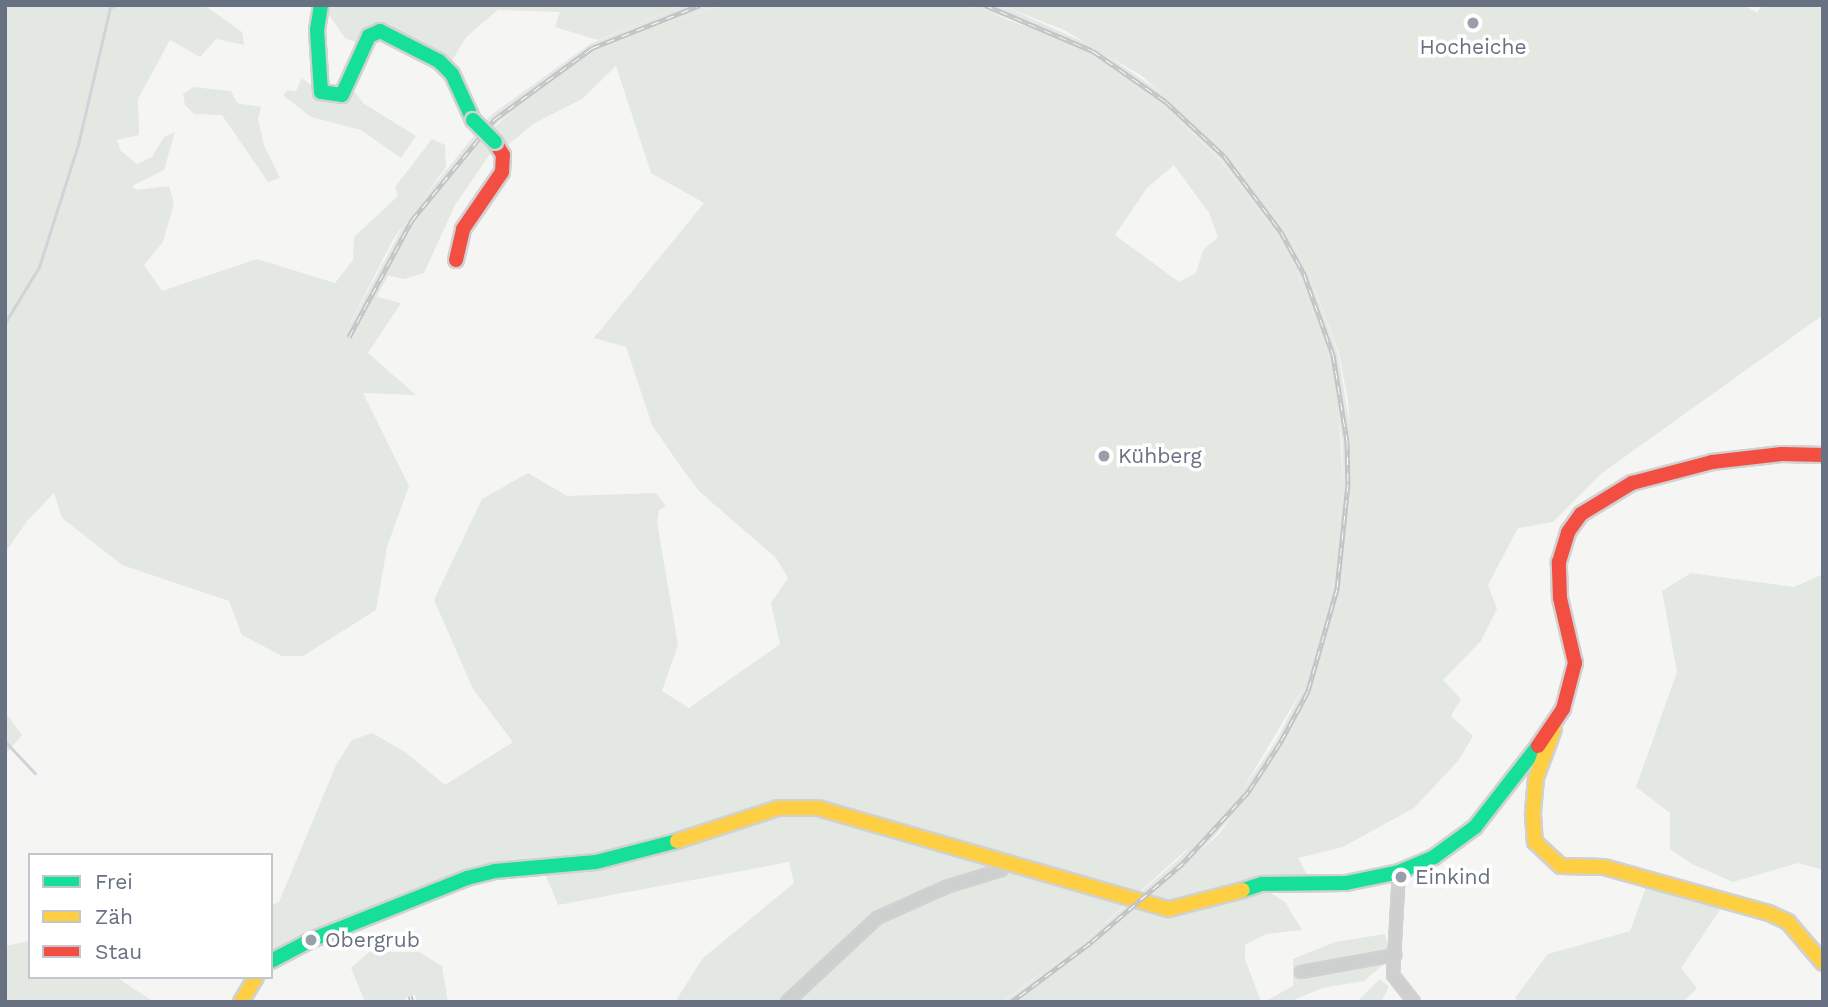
<!DOCTYPE html>
<html>
<head>
<meta charset="utf-8">
<style>
	body { margin:0 }
	#map { position:relative; width:1828px; height:1007px; overflow:hidden; background:#f5f5f4; font-family:"Work Sans",sans-serif }
	div>[style] { position:absolute }
	.built>* { inset:0; background:#e5e6e6 }
	.green>* { inset:0; background:#e4e8e2 }
	.stream>* { height:2.5px; margin:-1.25px; padding:0 1.25px; transform-origin:1.25px; border-radius:1.25px; background:#cfd4d8 }
	.roads { filter:drop-shadow(2px 0 #d1d1d2) drop-shadow(-2px 0 #d1d1d2) drop-shadow(0 2px #d1d1d2) drop-shadow(0 -2px #d1d1d2) }
	.street>* { height:10px; margin:-5px; padding:0 5px; transform-origin:5px; border-radius:5px; background:#cecfcf }
	.fast>* { height:14px; margin:-7px; padding:0 7px; transform-origin:7px; border-radius:7px; background:#16e098 }
	.slow>* { height:14px; margin:-7px; padding:0 7px; transform-origin:7px; border-radius:7px; background:#ffcf43 }
	.jam>* { height:14px; margin:-7px; padding:0 7px; transform-origin:7px; border-radius:7px; background:#f24e42 }
	.rail>* { height:5px; margin-top:-2.5px; transform-origin:0; background:repeating-linear-gradient(90deg,#fff 0 8px,#c3c4c4 0 16px); box-sizing:border-box; border-block:2px solid #c3c4c4 }
	.bridges { filter:drop-shadow(2px 0 #d1d1d2) drop-shadow(-2px 0 #d1d1d2) drop-shadow(0 2px #d1d1d2) drop-shadow(0 -2px #d1d1d2) }
	.fast-bridge>* { height:14px; margin:-7px; padding:0 7px; transform-origin:7px; border-radius:7px; background:#16e098 }
	.dots>* { width:19px; height:19px; translate:-50% -50%; box-sizing:border-box; border:4px solid #fff; border-radius:50% }
	span { translate:-50% -50%; white-space:nowrap; text-align:center; line-height:1.15; -webkit-text-stroke:7px #fff; paint-order:stroke }
	.poi-label { font-size:21px; color:#677182 }
	.left { translate:0 -50%; text-align:left }
	.frame { position:absolute; inset:0; border:7px solid #677182; pointer-events:none }
	.legend { position:absolute; left:28px; top:853px; width:245px; height:126px; box-sizing:border-box; background:#fff; border:2px solid #c2c6cd; margin:0; padding:9px 12px; list-style:none; font-size:21px; color:#677182 }
	.legend li { display:flex; align-items:center; gap:14px; height:35px }
	.legend b { width:35px; border:2px solid #c2c6cd }
</style>
</head>
<body>
<div id="map">
	<div class="built">
		<div style="clip-path:polygon(683px 5px,724px 5px,651px 27px,595px 53px,498px 122px,417px 223px,353px 340px,344px 335px,408px 217px,491px 115px,590px 44px)"></div>
		<div style="clip-path:polygon(965px 5px,1001px 5px,1095px 47px,1169px 98px,1228px 153px,1285px 229px,1308px 272px,1338px 353px,1352px 440px,1353px 484px,1342px 590px,1313px 693px,1284px 746px,1252px 795px,1186px 867px,1094px 947px,1020px 1002px,1003px 1002px,1087px 939px,1179px 859px,1243px 789px,1276px 741px,1303px 688px,1332px 588px,1343px 484px,1342px 441px,1329px 356px,1299px 276px,1277px 234px,1220px 159px,1163px 106px,1090px 56px,1011px 19px)"></div>
	</div>
	<div class="green">
		<div style="clip-path:polygon(5px 5px,204px 5px,242px 32px,244px 45px,216px 39px,200px 57px,170px 40px,138px 99px,139px 135px,117px 140px,121px 151px,137px 164px,152px 157px,164px 137px,175px 132px,164px 170px,132px 186px,136px 190px,169px 186px,174px 203px,163px 242px,144px 265px,162px 291px,257px 259px,335px 283px,353px 260px,354px 237px,398px 196px,395px 187px,432px 139px,445px 145px,446px 167px,394px 238px,344px 335px,354px 339px,374px 296px,401px 303px,368px 353px,416px 395px,363px 393px,409px 486px,387px 547px,376px 610px,303px 656px,282px 656px,242px 635px,229px 601px,122px 565px,62px 518px,54px 493px,27px 521px,5px 553px)"></div>
		<div style="clip-path:polygon(322px 5px,683px 5px,598px 40px,555px 27px,560px 12px,498px 10px,466px 37px,447px 69px,392px 34px,358px 43px,345px 38px)"></div>
		<div style="clip-path:polygon(evenodd,725px 5px,964px 5px,980px 9px,1059px 39px,1090px 56px,1163px 106px,1220px 160px,1277px 234px,1299px 276px,1329px 356px,1338px 403px,1343px 484px,1332px 588px,1303px 688px,1243px 789px,1213px 826px,1087px 939px,1002px 1002px,675px 1002px,703px 958px,794px 883px,789px 862px,558px 905px,542px 866px,495px 870px,271px 961px,271px 905px,279px 902px,336px 765px,352px 740px,372px 733px,405px 752px,445px 785px,513px 742px,473px 689px,434px 600px,482px 499px,528px 473px,567px 496px,656px 493px,666px 506px,659px 510px,657px 522px,678px 645px,662px 691px,689px 708px,780px 644px,771px 603px,788px 578px,776px 558px,700px 492px,683px 470px,652px 425px,626px 347px,594px 338px,704px 203px,651px 173px,616px 66px,582px 99px,533px 124px,504px 148px,489px 132px,536px 91px,595px 53px,651px 27px,725px 5px,1174px 165px,1209px 213px,1218px 237px,1203px 250px,1196px 273px,1179px 282px,1115px 235px,1147px 188px,1174px 165px)"></div>
		<div style="clip-path:polygon(1001px 5px,1744px 5px,1757px 13px,1762px 5px,1823px 5px,1823px 315px,1602px 473px,1553px 522px,1518px 528px,1488px 585px,1497px 609px,1481px 641px,1443px 680px,1461px 699px,1451px 716px,1473px 736px,1458px 761px,1414px 808px,1343px 847px,1298px 858px,1312px 883px,1263px 888px,1285px 902px,1302px 930px,1266px 934px,1245px 945px,1245px 959px,1261px 1002px,1020px 1002px,1142px 906px,1220px 833px,1284px 746px,1313px 693px,1342px 590px,1353px 484px,1348px 401px,1339px 353px,1308px 272px,1285px 229px,1228px 153px,1142px 76px,1064px 30px)"></div>
		<div style="clip-path:polygon(302px 78px,318px 91px,345px 97px,352px 88px,363px 103px,416px 136px,401px 158px,361px 130px,311px 117px,283px 95px,288px 90px,296px 91px)"></div>
		<div style="clip-path:polygon(193px 87px,231px 91px,237px 103px,261px 107px,258px 119px,264px 145px,280px 178px,268px 182px,222px 115px,194px 114px,185px 105px,183px 94px)"></div>
		<div style="clip-path:polygon(486px 136px,493px 142px,492px 151px,455px 205px,424px 273px,404px 279px,386px 275px,417px 223px)"></div>
		<div style="clip-path:polygon(1691px 573px,1794px 587px,1823px 574px,1823px 870px,1798px 863px,1733px 882px,1692px 864px,1670px 849px,1670px 813px,1636px 787px,1677px 672px,1662px 591px)"></div>
		<div style="clip-path:polygon(5px 712px,22px 735px,5px 755px)"></div>
		<div style="clip-path:polygon(1649px 879px,1725px 902px,1681px 968px,1697px 988px,1683px 1002px,1519px 1002px,1515px 998px,1548px 954px,1630px 931px)"></div>
		<div style="clip-path:polygon(1385px 934px,1391px 958px,1364px 981px,1322px 988px,1289px 1002px,1264px 1002px,1293px 986px,1293px 959px,1335px 942px)"></div>
		<div style="clip-path:polygon(30px 941px,30px 977px,116px 977px,154px 1002px,5px 1002px,5px 946px)"></div>
		<div style="clip-path:polygon(369px 952px,419px 952px,442px 966px,448px 1002px,417px 1002px,415px 995px,405px 998px,406px 1002px,365px 1002px,351px 968px)"></div>
		<div style="clip-path:polygon(1380px 979px,1389px 987px,1381px 1002px,1357px 1002px)"></div>
	</div>
	<div class="stream">
		<div style="left:5px;top:323px;width:66px;rotate:-58.7deg"></div>
		<div style="left:39px;top:267px;width:128px;rotate:-72.3deg"></div>
		<div style="left:78px;top:145px;width:141px;rotate:-76.9deg"></div>
		<div style="left:110px;top:8px;width:6px;rotate:-31deg"></div>
		<div style="left:5px;top:741px;width:44px;rotate:46.8deg"></div>
	</div>
	<div class="roads">
		<div class="street">
			<div style="left:1399px;top:872px;width:103px;rotate:93.3deg"></div>
			<div style="left:1393px;top:975px;width:34px;rotate:52deg"></div>
			<div style="left:1301px;top:972px;width:96px;rotate:-10.3deg"></div>
			<div style="left:787px;top:1002px;width:123px;rotate:-43deg"></div>
			<div style="left:877px;top:918px;width:76px;rotate:-24.2deg"></div>
			<div style="left:946px;top:887px;width:58px;rotate:-17.2deg"></div>
			<div style="left:1001px;top:870px;width:11px;rotate:-56deg"></div>
		</div>
		<div class="fast">
			<div style="left:321px;top:5px;width:25px;rotate:99deg"></div>
			<div style="left:317px;top:30px;width:62px;rotate:86.3deg"></div>
			<div style="left:321px;top:92px;width:21px;rotate:8deg"></div>
			<div style="left:342px;top:95px;width:65px;rotate:-65.4deg"></div>
			<div style="left:369px;top:36px;width:12px;rotate:-24deg"></div>
			<div style="left:380px;top:31px;width:66px;rotate:27deg"></div>
			<div style="left:439px;top:61px;width:18px;rotate:45deg"></div>
			<div style="left:452px;top:74px;width:51px;rotate:65.5deg"></div>
			<div style="left:1243px;top:890px;width:20px;rotate:-18deg"></div>
			<div style="left:1262px;top:884px;width:84px;rotate:-0.7deg"></div>
			<div style="left:1346px;top:883px;width:54px;rotate:-11.7deg"></div>
			<div style="left:1399px;top:872px;width:38px;rotate:-23deg"></div>
			<div style="left:1434px;top:857px;width:51px;rotate:-36.2deg"></div>
			<div style="left:1475px;top:827px;width:103px;rotate:-52.1deg"></div>
			<div style="left:271px;top:961px;width:45px;rotate:-27.7deg"></div>
			<div style="left:311px;top:940px;width:168px;rotate:-21.7deg"></div>
			<div style="left:467px;top:878px;width:29px;rotate:-14deg"></div>
			<div style="left:495px;top:871px;width:101px;rotate:-5.1deg"></div>
			<div style="left:596px;top:862px;width:84px;rotate:-14.5deg"></div>
		</div>
		<div class="slow">
			<div style="left:1554px;top:729px;width:52px;rotate:110.2deg"></div>
			<div style="left:1536px;top:778px;width:37px;rotate:95deg"></div>
			<div style="left:1533px;top:815px;width:27px;rotate:86deg"></div>
			<div style="left:1535px;top:842px;width:35px;rotate:43deg"></div>
			<div style="left:1561px;top:866px;width:43px;rotate:1.3deg"></div>
			<div style="left:1604px;top:867px;width:171px;rotate:15.6deg"></div>
			<div style="left:1769px;top:913px;width:21px;rotate:25deg"></div>
			<div style="left:1788px;top:922px;width:54px;rotate:49.5deg"></div>
			<div style="left:677px;top:841px;width:106px;rotate:-18.1deg"></div>
			<div style="left:778px;top:808px;width:40px"></div>
			<div style="left:818px;top:808px;width:365px;rotate:16.1deg"></div>
			<div style="left:1169px;top:909px;width:76px;rotate:-14.4deg"></div>
			<div style="left:241px;top:1002px;width:29px;rotate:-59deg"></div>
		</div>
		<div class="jam">
			<div style="left:456px;top:260px;width:32px;rotate:-77deg"></div>
			<div style="left:463px;top:229px;width:69px;rotate:-55.6deg"></div>
			<div style="left:502px;top:172px;width:17px;rotate:-87deg"></div>
			<div style="left:503px;top:155px;width:15px;rotate:-122deg"></div>
			<div style="left:1538px;top:746px;width:45px;rotate:-56deg"></div>
			<div style="left:1563px;top:709px;width:48px;rotate:-75.4deg"></div>
			<div style="left:1575px;top:663px;width:67px;rotate:-103deg"></div>
			<div style="left:1560px;top:598px;width:36px;rotate:-92deg"></div>
			<div style="left:1559px;top:562px;width:31px;rotate:-73deg"></div>
			<div style="left:1568px;top:532px;width:22px;rotate:-54deg"></div>
			<div style="left:1581px;top:514px;width:60px;rotate:-31.3deg"></div>
			<div style="left:1632px;top:483px;width:83px;rotate:-14.7deg"></div>
			<div style="left:1712px;top:462px;width:70px;rotate:-6.5deg"></div>
			<div style="left:1782px;top:454px;width:41px;rotate:1.4deg"></div>
		</div>
	</div>
	<div class="rail">
		<div style="left:985px;top:5px;width:117px;rotate:23.1deg"></div>
		<div style="left:1093px;top:51px;width:89px;rotate:34.9deg"></div>
		<div style="left:1166px;top:102px;width:79px;rotate:43deg"></div>
		<div style="left:1224px;top:156px;width:95px;rotate:53.1deg"></div>
		<div style="left:1281px;top:232px;width:48px;rotate:61.3deg"></div>
		<div style="left:1304px;top:274px;width:86px;rotate:70.3deg"></div>
		<div style="left:1333px;top:355px;width:87px;rotate:80.8deg"></div>
		<div style="left:1347px;top:441px;width:43px;rotate:88.7deg"></div>
		<div style="left:1348px;top:484px;width:106px;rotate:96deg"></div>
		<div style="left:1337px;top:589px;width:106px;rotate:105.9deg"></div>
		<div style="left:1308px;top:691px;width:59px;rotate:118.3deg"></div>
		<div style="left:1280px;top:743px;width:59px;rotate:123.1deg"></div>
		<div style="left:1248px;top:792px;width:96px;rotate:132.5deg"></div>
		<div style="left:1183px;top:863px;width:123px;rotate:139.3deg"></div>
		<div style="left:1090px;top:943px;width:99px;rotate:143.2deg"></div>
		<div style="left:349px;top:337px;width:133px;rotate:-61.7deg"></div>
		<div style="left:412px;top:220px;width:131px;rotate:-50.6deg"></div>
		<div style="left:495px;top:119px;width:120px;rotate:-36.2deg"></div>
		<div style="left:592px;top:48px;width:116px;rotate:-21.7deg"></div>
		<div style="left:410px;top:996px;width:6px;rotate:72deg"></div>
	</div>
	<div class="bridges">
		<div class="fast-bridge">
			<div style="left:473px;top:120px;width:31px;rotate:45deg"></div>
		</div>
	</div>
	<div class="dots">
		<div style="left:1473px;top:23px;background:#999faa"></div>
		<div style="left:1104px;top:456px;background:#999faa"></div>
		<div style="left:1401px;top:877px;background:#999faa"></div>
		<div style="left:311px;top:940px;background:#999faa"></div>
	</div>
	<div class="poi-label">
		<span style="left:1473px;top:47px">Hocheiche</span>
		<span class="left" style="left:1118px;top:456px">Kühberg</span>
		<span class="left" style="left:1415px;top:877px">Einkind</span>
		<span class="left" style="left:325px;top:940px">Obergrub</span>
	</div>
	<div class="frame"></div>
	<ul class="legend">
	<li><b style="height:9px;background:#16e098"></b>Frei</li>
	<li><b style="height:9px;background:#ffcf43"></b>Zäh</li>
	<li><b style="height:9px;background:#f24e42"></b>Stau</li>
	</ul>
</div>
</body>
</html>
